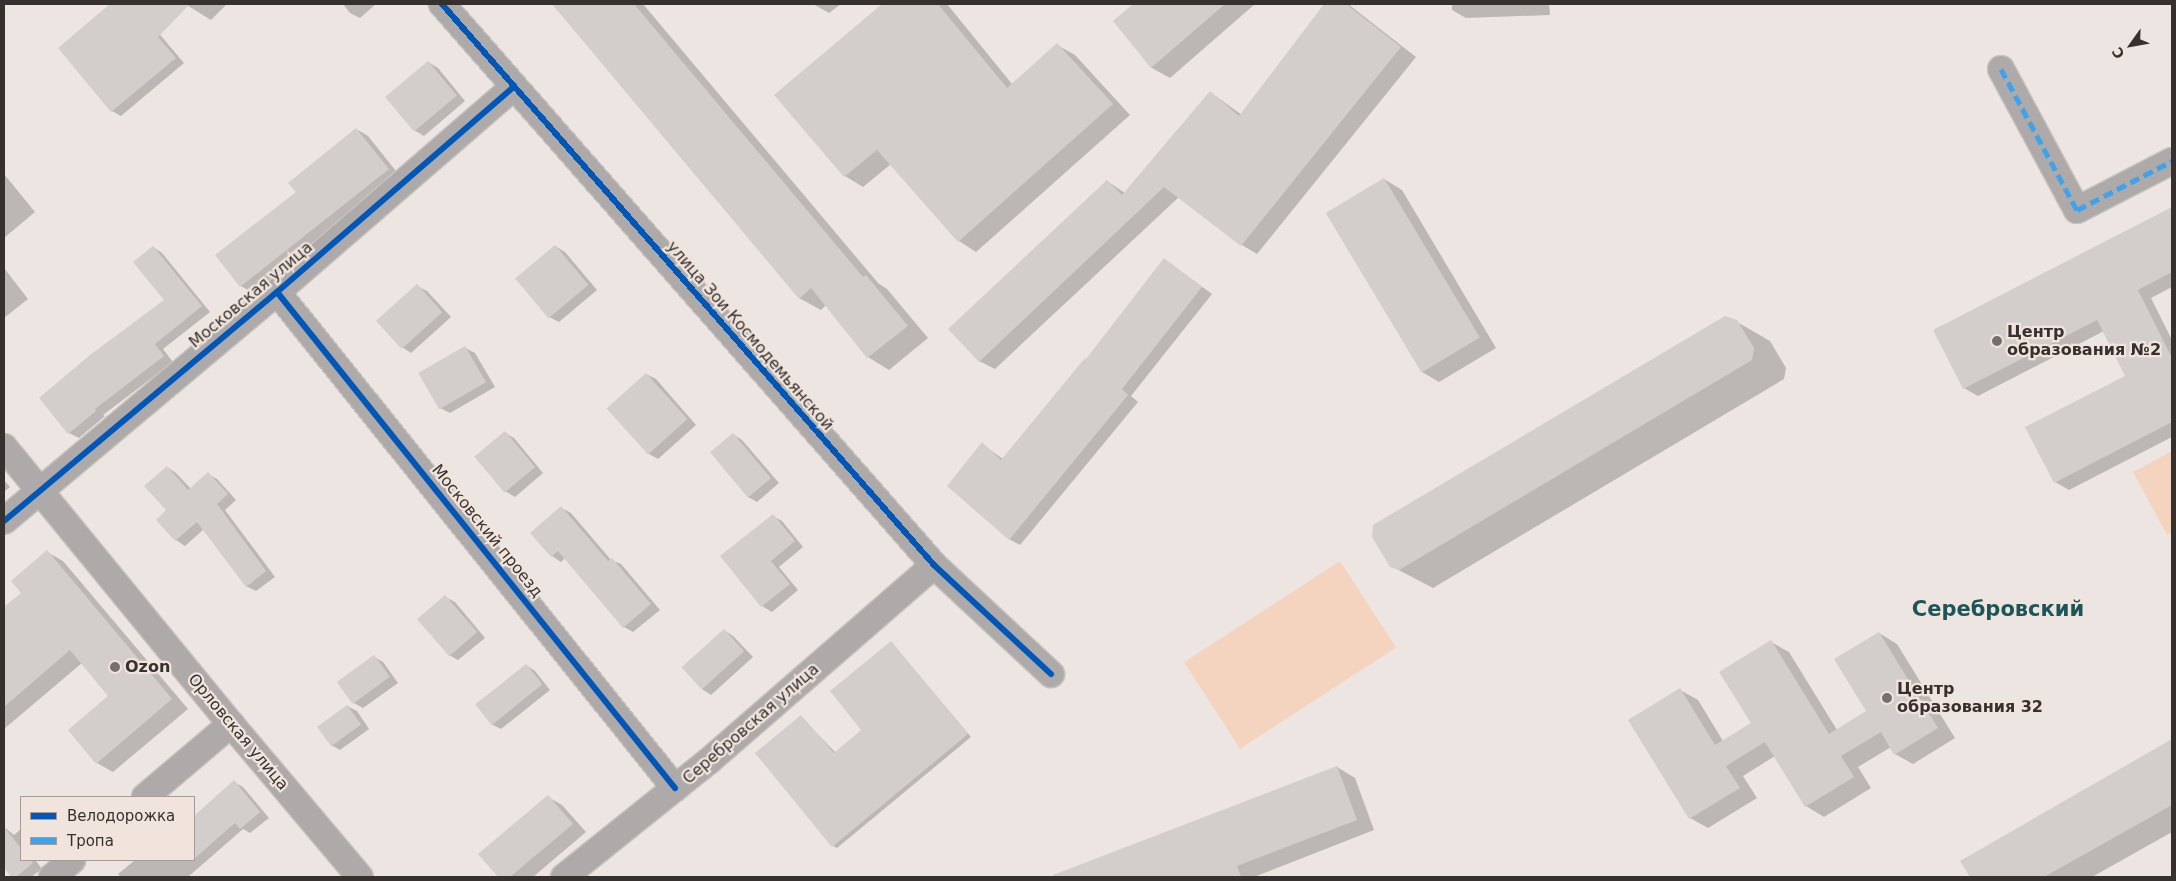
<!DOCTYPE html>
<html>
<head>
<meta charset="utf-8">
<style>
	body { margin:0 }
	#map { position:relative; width:2176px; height:881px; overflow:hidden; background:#ece5e1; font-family:"DejaVu Sans",sans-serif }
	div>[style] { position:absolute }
	.green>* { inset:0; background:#f4d4bf; transform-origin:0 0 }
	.shadow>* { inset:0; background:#0003 }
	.building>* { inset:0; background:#d3cecb; transform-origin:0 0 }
	.roads { filter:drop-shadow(1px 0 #c7c2be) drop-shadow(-1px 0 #c7c2be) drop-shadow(0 1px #c7c2be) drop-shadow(0 -1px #c7c2be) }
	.street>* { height:26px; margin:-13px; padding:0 13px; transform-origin:13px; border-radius:13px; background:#adaaa9 }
	.quiet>* { height:5px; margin-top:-2.5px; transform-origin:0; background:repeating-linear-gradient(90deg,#3fa3eb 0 10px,transparent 0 15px) }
	.cycleway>* { height:6px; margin:-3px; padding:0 3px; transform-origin:3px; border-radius:3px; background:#0057b8 }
	.dots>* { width:14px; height:14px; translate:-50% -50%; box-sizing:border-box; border:2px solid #f0e4dd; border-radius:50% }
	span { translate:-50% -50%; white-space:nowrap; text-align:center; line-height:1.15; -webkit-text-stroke:4.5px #f0e4dd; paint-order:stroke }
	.street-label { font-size:16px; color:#36312e }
	.poi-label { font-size:16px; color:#36312e; font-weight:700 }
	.left { translate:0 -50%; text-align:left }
	.district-label { font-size:21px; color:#1a555b; font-weight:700 }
	.frame { position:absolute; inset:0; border:5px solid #36312e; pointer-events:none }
	.legend { position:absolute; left:20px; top:796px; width:175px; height:65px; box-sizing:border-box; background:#f0e4dd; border:1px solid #a69c97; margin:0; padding:6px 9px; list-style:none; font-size:15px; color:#36312e }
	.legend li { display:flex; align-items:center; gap:10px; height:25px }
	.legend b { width:25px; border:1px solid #a69c97 }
	.north { position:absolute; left:2106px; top:20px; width:50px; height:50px; -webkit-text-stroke:4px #f0e4dd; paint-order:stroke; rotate:238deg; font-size:14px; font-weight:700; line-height:20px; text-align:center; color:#36312e }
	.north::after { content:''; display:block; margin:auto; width:18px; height:22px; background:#36312e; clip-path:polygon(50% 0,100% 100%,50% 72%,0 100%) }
</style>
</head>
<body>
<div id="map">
	<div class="green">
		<div style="clip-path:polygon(2172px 451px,2172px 532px,2167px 535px,2133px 472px)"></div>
		<div style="left:1340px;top:561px;width:103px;height:186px;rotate:57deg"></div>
	</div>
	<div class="shadow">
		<div style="clip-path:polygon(112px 4px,134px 4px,184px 63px,121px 116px,112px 111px,59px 48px)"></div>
		<div style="clip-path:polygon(185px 4px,227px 4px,211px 20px)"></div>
		<div style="clip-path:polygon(343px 4px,376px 4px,360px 18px,350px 13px)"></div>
		<div style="clip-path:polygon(554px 4px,643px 4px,878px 283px,887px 289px,928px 338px,889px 370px,868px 357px,826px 305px,821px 310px,799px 298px)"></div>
		<div style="clip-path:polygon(813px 4px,841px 4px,829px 13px)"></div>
		<div style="clip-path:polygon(884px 4px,947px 4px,1012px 84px,1057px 45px,1075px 55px,1130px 115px,976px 252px,959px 241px,891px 164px,863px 187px,845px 176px,775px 95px)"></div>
		<div style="clip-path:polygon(1135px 4px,1255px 4px,1170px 78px,1152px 68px,1115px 21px)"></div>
		<div style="clip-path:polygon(1326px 4px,1348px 4px,1416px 57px,1257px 254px,1242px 245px,1179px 197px,995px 369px,979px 361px,1107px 181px,1125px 193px,1210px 92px,1242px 115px)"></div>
		<div style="clip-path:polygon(1452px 4px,1549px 4px,1550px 15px,1466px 18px,1452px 10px)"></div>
		<div style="clip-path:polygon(428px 62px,438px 68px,465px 101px,424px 136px,414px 130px)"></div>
		<div style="clip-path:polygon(356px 129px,368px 136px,400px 176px,253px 293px,241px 286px,297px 192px)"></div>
		<div style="clip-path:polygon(4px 174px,35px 212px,4px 238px)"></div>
		<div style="clip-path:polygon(1384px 179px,1402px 190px,1496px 348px,1439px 382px,1422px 372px)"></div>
		<div style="clip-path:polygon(2172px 208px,2172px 287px,2151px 298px,2172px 340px,2172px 437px,2069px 490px,2055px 482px,2127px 376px,2104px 331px,1978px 396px,1964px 388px,1934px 331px)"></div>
		<div style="clip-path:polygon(555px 246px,565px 252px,597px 290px,559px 322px,549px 317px,517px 278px)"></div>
		<div style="clip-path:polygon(153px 247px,162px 253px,210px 312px,163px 349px,173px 362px,103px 415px,105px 416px,79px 438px,69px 433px,166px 300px)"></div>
		<div style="clip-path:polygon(1164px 259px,1212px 294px,1131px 396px,1138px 402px,1020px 545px,1009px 539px,982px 444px,1003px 459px,1087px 361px)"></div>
		<div style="clip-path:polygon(4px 268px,28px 299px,4px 318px)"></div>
		<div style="clip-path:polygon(417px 286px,427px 291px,451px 317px,411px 353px,402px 347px)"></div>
		<div style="clip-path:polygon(1737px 322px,1770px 341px,1786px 368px,1784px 379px,1433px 588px,1391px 566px)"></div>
		<div style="clip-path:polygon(465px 348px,475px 353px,495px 387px,450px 413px,440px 408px)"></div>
		<div style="clip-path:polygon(646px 374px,656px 379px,696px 425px,658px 459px,649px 454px)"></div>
		<div style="clip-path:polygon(505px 433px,514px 438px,543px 473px,515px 497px,505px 491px)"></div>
		<div style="clip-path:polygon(733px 434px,742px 440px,779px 483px,757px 502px,748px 497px)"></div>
		<div style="clip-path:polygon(167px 467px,176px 473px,191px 489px,208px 474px,217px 479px,236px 500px,225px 510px,275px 577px,256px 591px,246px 586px,204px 529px,185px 546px,176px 540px,157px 520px,167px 510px)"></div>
		<div style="clip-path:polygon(4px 480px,10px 487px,4px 492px)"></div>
		<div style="clip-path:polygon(562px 508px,571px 513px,611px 560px,621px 564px,660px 610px,633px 632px,624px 627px,565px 558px,561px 562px,552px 556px)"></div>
		<div style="clip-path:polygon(773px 516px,782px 521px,803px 547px,779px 567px,798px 590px,772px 612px,762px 606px,722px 556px)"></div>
		<div style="clip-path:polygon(47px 552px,63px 561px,188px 709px,113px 772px,97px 763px,110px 696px,82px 663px,4px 729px,4px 609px,22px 593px)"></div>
		<div style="clip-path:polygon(445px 597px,455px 602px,485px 638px,458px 660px,449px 655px)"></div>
		<div style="clip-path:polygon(724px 630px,733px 636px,753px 657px,711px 695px,702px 689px,683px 668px)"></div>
		<div style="clip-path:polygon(1879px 633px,1897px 644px,1955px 738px,1913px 764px,1895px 754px,1891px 747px,1858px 767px,1871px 788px,1824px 817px,1806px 806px,1775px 756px,1743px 776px,1757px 798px,1708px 828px,1690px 818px,1680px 690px,1698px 700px,1723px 741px,1752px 723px,1771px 642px,1789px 652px,1837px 730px,1868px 712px)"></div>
		<div style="clip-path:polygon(891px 642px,971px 737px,837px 848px,833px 846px,801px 717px,836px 753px,862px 730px)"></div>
		<div style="clip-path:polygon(374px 657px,383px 662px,398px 683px,363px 708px,354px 703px)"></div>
		<div style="clip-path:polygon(526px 665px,535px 671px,550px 690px,501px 729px,491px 724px,476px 704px)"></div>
		<div style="clip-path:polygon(347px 706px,357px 711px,369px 729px,340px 750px,331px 745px)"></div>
		<div style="clip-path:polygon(2172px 740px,2172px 832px,2092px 877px,1971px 877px,1962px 861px)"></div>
		<div style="clip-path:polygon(1337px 767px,1355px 778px,1374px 830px,1254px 877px,1051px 877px)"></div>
		<div style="clip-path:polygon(234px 782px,243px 787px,269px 818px,250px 833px,243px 829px,188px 877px,121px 877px,118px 874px,135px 860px,194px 860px,194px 817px)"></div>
		<div style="clip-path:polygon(548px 797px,562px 805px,586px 832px,533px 877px,499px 877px,480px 854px)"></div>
		<div style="clip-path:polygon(4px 827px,14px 835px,21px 829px,21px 860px,38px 860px,36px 861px,42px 869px,31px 877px,13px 877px,4px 866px)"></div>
	</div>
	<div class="building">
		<div style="clip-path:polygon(110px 4px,190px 4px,158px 37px,176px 58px,111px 112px,58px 48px)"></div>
		<div style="clip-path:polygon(552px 4px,634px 4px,863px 277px,866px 275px,908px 326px,867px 358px,811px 288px,799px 299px)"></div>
		<div style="clip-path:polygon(882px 4px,938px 4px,1007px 88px,1057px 43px,1113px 104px,958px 242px,877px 150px,844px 177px,774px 95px)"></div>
		<div style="clip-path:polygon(1133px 4px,1225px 4px,1151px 68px,1113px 21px)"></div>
		<div style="clip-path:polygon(1324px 4px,1346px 4px,1401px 47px,1241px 246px,1164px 187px,979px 362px,948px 329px,1107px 180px,1122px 195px,1210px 91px,1239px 116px)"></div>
		<div style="left:428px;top:61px;width:45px;height:56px;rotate:50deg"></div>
		<div style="clip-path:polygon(356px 128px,389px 169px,240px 287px,215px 255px,296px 192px,288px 183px)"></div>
		<div style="left:1384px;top:178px;width:186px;height:68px;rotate:59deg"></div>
		<div style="clip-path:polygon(2172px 207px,2172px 272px,2138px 290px,2172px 358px,2172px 422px,2054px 483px,2025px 427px,2125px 376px,2097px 320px,1963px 389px,1933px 330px)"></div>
		<div style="left:555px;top:245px;width:52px;height:52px;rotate:50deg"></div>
		<div style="clip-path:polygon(153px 246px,202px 306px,155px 344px,164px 356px,95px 409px,96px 411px,68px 434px,39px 398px,90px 355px,164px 300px,133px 262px)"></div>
		<div style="clip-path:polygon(1164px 258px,1202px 287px,1122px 389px,1128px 395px,1009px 540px,947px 486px,982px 442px,1001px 460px,1085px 358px,1086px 359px)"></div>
		<div style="left:417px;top:284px;width:38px;height:55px;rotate:48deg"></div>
		<div style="clip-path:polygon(1725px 316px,1737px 320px,1754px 348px,1752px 360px,1399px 570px,1390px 567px,1372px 537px,1373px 525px)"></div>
		<div style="left:465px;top:346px;width:42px;height:54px;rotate:60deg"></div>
		<div style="left:646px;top:373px;width:62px;height:53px;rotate:48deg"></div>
		<div style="left:505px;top:431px;width:47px;height:40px;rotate:50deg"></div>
		<div style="left:733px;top:433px;width:59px;height:30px;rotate:50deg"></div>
		<div style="clip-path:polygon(167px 466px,188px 490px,208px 472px,228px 494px,217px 504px,266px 571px,246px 587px,197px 522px,175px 541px,156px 520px,166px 510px,144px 486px)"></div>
		<div style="clip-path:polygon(561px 506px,608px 561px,612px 558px,651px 604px,623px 628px,558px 551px,551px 557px,530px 533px)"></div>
		<div style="clip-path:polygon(773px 514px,795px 541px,771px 561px,790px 584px,761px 607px,720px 556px)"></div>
		<div style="clip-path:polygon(47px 550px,172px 699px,96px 764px,68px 730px,108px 696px,70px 650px,4px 707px,4px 607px,21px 593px,11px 581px)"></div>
		<div style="left:445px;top:595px;width:49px;height:37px;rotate:49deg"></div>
		<div style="left:724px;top:629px;width:30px;height:57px;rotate:48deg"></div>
		<div style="clip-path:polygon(1879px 632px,1938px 728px,1894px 755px,1881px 732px,1841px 756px,1854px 777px,1805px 807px,1765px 742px,1726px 766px,1740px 788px,1689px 819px,1628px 720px,1680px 688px,1715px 745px,1751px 723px,1719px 672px,1771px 640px,1829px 734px,1866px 711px,1834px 659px)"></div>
		<div style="clip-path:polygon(891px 641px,968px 734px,832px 847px,755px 753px,801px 715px,834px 753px,861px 730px,830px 691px)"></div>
		<div style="left:374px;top:655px;width:27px;height:46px;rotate:54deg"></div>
		<div style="left:526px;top:664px;width:26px;height:65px;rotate:51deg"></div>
		<div style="left:347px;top:705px;width:24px;height:37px;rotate:54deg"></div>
		<div style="clip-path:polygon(2172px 739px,2172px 805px,2044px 877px,1970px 877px,1960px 861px)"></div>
		<div style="clip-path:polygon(1337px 766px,1357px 820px,1237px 866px,1241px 877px,1053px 877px,1053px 875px)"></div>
		<div style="clip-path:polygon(234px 780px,260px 812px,240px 829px,235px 823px,194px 859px,194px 816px)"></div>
		<div style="clip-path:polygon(548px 795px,573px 824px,510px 877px,498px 877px,478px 854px)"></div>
		<div style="clip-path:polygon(4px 827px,21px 848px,21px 860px,31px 860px,33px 863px,16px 877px,11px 877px,4px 868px)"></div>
	</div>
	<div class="roads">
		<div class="street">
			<div style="left:442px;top:4px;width:746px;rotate:48.75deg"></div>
			<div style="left:934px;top:565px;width:160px;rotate:43deg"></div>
			<div style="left:2001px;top:69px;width:160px;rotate:61.7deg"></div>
			<div style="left:2077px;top:210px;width:107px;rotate:-27.3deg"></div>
			<div style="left:277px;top:292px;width:636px;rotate:51.26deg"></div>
			<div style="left:4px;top:447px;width:358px;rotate:50.7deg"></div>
			<div style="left:231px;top:724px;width:200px;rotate:49.9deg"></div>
			<div style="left:4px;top:521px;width:356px;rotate:-40deg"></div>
			<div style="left:277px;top:292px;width:313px;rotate:-40.9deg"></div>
			<div style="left:145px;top:797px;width:113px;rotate:-40.3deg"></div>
			<div style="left:52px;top:877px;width:26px;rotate:-40deg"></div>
			<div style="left:564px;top:877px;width:187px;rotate:-38.7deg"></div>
			<div style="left:710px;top:760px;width:297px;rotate:-41deg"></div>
		</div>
	</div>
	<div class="quiet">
		<div style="left:2001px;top:69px;width:160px;rotate:61.7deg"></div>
		<div style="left:2077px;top:210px;width:107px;rotate:-27.3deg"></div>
	</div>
	<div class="cycleway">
		<div style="left:442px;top:4px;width:746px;rotate:48.75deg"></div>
		<div style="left:934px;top:565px;width:160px;rotate:43deg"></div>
		<div style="left:277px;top:292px;width:636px;rotate:51.26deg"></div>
		<div style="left:4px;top:521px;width:356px;rotate:-40deg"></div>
		<div style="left:277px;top:292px;width:313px;rotate:-40.9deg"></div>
	</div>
	<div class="dots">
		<div style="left:1997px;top:341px;background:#76706d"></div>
		<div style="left:115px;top:667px;background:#76706d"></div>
		<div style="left:1887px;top:698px;background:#76706d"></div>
	</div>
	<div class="street-label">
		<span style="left:251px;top:295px;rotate:-40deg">Московская улица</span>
		<span style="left:750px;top:336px;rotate:49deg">улица Зои Космодемьянской</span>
		<span style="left:487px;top:531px;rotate:51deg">Московский проезд</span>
		<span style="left:751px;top:724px;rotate:-41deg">Серебровская улица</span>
		<span style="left:238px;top:732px;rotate:50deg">Орловская улица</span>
	</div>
	<div class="poi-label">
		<span class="left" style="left:2007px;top:341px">Центр<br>образования №2</span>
		<span class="left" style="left:125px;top:667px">Ozon</span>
		<span class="left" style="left:1897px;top:698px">Центр<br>образования 32</span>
	</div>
	<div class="district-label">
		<span style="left:1998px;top:609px">Серебровский</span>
	</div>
	<div class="frame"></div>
	<ul class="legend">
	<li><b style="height:6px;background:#0057b8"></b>Велодорожка</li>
	<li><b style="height:6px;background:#3fa3eb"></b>Тропа</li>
	</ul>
	<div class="north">С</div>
</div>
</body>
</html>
